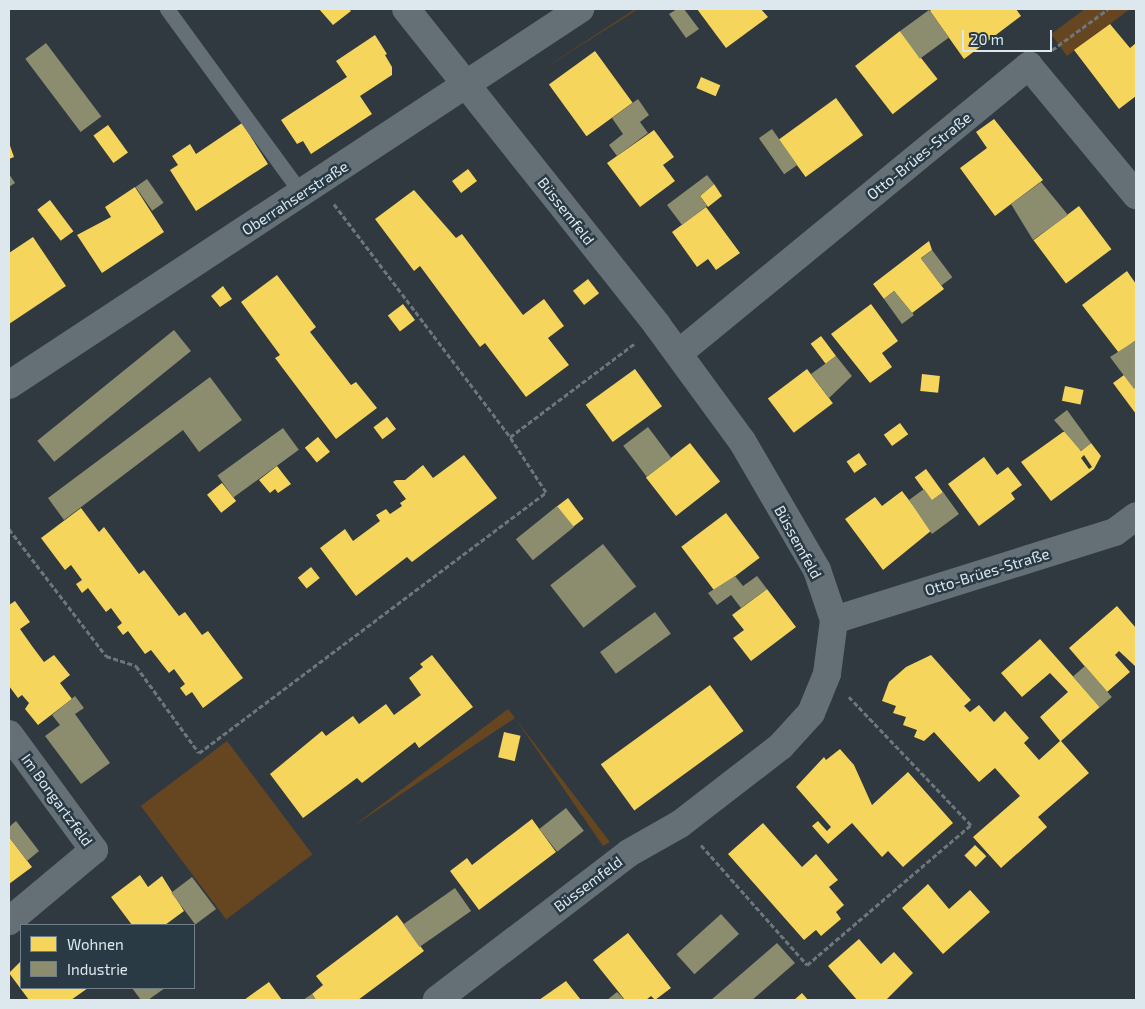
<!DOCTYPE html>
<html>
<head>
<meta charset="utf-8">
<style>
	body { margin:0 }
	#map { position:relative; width:1145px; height:1009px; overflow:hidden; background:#2f393f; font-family:"Exo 2",sans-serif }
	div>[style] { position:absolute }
	.green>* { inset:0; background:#654620; transform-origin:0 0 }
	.homes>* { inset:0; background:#f6d55c; transform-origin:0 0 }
	.industry>* { inset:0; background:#8c8c6e; transform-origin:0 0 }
	.path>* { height:3px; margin-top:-1.5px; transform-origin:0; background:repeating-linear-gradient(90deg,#6d767c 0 5px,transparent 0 7.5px) }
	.service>* { height:15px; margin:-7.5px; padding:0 7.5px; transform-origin:7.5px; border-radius:7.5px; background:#646f76 }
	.minor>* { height:28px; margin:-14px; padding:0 14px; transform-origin:14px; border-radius:14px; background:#646f76 }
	span { translate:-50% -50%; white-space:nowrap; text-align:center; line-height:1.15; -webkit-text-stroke:5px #293a45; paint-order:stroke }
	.street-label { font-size:15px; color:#dde7ee }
	.frame { position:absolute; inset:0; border:10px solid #dde7ee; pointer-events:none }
	.legend { position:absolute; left:20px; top:924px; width:175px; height:65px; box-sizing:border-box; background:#293a45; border:1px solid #717f89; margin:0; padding:6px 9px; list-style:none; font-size:15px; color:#dde7ee }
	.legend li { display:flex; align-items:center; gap:10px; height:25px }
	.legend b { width:25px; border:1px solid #717f89 }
	.scale { position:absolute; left:962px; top:30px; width:90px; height:22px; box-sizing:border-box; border:2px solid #dde7ee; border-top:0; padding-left:6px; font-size:15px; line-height:18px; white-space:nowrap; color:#dde7ee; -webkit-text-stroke:4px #293a45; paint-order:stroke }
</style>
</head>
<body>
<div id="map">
	<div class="green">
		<div style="clip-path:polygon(635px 9px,638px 9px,534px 75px)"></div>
		<div style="clip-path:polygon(1085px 9px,1130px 9px,1067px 56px,1051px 34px)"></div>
		<div style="clip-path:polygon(508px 709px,515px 718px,610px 842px,603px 846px,515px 718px,352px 827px)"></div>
		<div style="left:227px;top:741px;width:142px;height:108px;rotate:53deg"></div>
	</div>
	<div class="homes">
		<div style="clip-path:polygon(319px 9px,349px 9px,351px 11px,333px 25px)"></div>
		<div style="clip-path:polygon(697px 9px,761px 9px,768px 17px,726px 48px)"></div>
		<div style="clip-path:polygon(932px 9px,1016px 9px,1021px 16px,964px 59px,930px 11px)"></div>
		<div style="clip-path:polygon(1110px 24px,1130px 48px,1136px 43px,1136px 96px,1119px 109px,1074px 50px)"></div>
		<div style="left:900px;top:31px;width:61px;height:57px;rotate:52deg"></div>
		<div style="clip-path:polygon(375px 35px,387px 54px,385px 55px,392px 67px,392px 75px,360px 96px,372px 114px,311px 154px,303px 141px,297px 144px,281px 120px,347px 77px,336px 61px)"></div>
		<div style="left:595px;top:51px;width:64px;height:57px;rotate:54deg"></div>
		<div style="left:701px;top:77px;width:21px;height:12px;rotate:23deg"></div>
		<div style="left:836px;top:98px;width:46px;height:71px;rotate:54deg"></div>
		<div style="clip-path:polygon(994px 119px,1043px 180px,995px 216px,960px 168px,987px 148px,976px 132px)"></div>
		<div style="clip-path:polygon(242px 123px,268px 164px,196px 211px,170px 170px,178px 165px,172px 156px,190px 144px,196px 154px)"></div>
		<div style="left:108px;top:125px;width:34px;height:18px;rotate:54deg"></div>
		<div style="clip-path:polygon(654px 130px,674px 157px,663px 165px,675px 181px,640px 207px,607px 163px)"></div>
		<div style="clip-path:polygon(9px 143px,14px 157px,9px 159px)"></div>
		<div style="left:468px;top:169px;width:15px;height:20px;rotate:53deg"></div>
		<div style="clip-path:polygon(714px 184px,722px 196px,708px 207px,700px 196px)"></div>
		<div style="clip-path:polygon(135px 187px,164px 232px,102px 273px,77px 235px,111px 217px,105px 207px)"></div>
		<div style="clip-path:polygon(414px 190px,456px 238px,462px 234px,523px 315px,544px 299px,564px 326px,548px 338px,569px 365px,526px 397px,485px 343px,480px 347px,420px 266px,414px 271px,375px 219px)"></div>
		<div style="left:50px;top:200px;width:39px;height:16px;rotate:53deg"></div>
		<div style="left:1079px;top:206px;width:54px;height:57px;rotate:53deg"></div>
		<div style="clip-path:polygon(706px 207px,740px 253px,716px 270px,708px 259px,697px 267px,672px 232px)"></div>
		<div style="clip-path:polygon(33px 237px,66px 286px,9px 324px,9px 253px)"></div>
		<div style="clip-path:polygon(929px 241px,932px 250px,921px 258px,944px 289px,912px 313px,894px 291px,884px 299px,873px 284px)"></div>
		<div style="clip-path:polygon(1127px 271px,1136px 284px,1136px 340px,1119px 353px,1082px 305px)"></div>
		<div style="clip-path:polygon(277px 275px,316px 327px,310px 332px,351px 385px,356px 382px,377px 408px,336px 439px,275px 358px,280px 355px,241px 302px)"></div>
		<div style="left:588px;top:279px;width:18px;height:19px;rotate:52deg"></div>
		<div style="clip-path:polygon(223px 286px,232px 299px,220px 307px,211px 296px)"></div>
		<div style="left:403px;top:304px;width:20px;height:19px;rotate:53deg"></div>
		<div style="clip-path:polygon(871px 304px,898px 341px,882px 353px,892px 367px,870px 383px,831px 334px)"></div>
		<div style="left:821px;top:336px;width:25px;height:13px;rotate:53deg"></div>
		<div style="left:635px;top:369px;width:46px;height:61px;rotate:54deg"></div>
		<div style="left:807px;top:369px;width:43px;height:49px;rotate:53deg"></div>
		<div style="left:922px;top:374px;width:18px;height:17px;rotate:6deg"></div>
		<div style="clip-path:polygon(1124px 375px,1136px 387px,1136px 414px,1113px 383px)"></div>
		<div style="left:1065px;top:386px;width:19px;height:15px;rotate:12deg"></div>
		<div style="left:387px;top:417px;width:15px;height:17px;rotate:53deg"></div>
		<div style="left:900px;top:423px;width:14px;height:20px;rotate:54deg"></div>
		<div style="clip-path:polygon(evenodd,1063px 432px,1066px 432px,1081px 451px,1091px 443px,1101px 456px,1094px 469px,1051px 501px,1021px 462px,1063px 432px,1084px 455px,1092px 467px,1089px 469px,1081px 458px,1084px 455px)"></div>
		<div style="left:318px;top:437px;width:19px;height:17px;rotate:51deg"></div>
		<div style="left:690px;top:443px;width:49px;height:56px;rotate:52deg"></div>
		<div style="left:859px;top:453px;width:14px;height:15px;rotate:56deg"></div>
		<div style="clip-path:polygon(464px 455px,497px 498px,412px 562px,407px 557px,356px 596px,320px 548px,345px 529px,353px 541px,380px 521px,376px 515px,386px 509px,390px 514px,402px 506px,400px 503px,406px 499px,393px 482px,396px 480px,405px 480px,423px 465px,433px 478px)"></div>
		<div style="clip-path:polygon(984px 457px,997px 475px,1008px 467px,1022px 485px,1011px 493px,1015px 499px,979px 526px,948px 484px)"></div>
		<div style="clip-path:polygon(277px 466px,291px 484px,278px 493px,275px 489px,270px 493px,259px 480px)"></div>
		<div style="left:926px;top:469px;width:29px;height:14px;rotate:54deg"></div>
		<div style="left:222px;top:483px;width:23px;height:19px;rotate:52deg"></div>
		<div style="clip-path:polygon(902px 491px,932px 530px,883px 570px,845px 519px,875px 497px,882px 506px)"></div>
		<div style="left:568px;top:498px;width:26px;height:14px;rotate:53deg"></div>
		<div style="clip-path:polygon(81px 508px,99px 532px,104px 527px,139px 574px,144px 570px,179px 616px,185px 612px,202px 635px,208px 631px,243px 678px,203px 708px,192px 692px,186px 696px,180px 688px,185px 684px,174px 669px,169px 673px,151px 650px,145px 654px,128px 631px,123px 635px,117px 627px,122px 623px,111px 608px,106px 612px,88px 588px,82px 593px,76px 584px,82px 580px,71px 565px,65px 570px,41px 538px)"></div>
		<div style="left:726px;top:513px;width:56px;height:56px;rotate:53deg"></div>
		<div style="left:311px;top:567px;width:14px;height:17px;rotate:51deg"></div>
		<div style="clip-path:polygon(767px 589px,796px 627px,751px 661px,733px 638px,744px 630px,732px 615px)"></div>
		<div style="clip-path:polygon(15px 601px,30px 622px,20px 629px,32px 646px,44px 662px,54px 655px,70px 675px,60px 683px,72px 699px,38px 725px,25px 709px,29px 703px,22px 695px,18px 698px,9px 686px,9px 605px)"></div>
		<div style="clip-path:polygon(1117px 606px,1136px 628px,1136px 667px,1119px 651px,1115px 655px,1130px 672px,1107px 692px,1069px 648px)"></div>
		<div style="clip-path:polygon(1040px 639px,1100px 707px,1061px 741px,1089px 773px,1038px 817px,1047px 827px,1001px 868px,973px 837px,1020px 796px,995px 768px,979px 782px,934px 732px,924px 741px,914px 737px,917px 730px,903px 725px,906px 717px,893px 713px,896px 706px,882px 701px,889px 682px,906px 667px,931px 655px,971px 700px,964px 706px,970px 712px,979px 705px,994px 722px,1005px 711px,1029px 738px,1024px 743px,1039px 760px,1060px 741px,1040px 717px,1068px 692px,1050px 673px,1022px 697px,1001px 673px)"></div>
		<div style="clip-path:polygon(432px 655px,473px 707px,419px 748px,415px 742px,362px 783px,357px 778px,303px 818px,270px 774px,322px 731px,326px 736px,353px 716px,359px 724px,386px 704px,394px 715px,421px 695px,409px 678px,423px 667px,420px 664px)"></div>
		<div style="left:710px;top:685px;width:57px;height:135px;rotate:54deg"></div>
		<div style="left:504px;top:732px;width:17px;height:26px;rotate:13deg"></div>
		<div style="clip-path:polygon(840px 749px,854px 765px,872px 805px,908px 772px,953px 823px,903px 867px,888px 851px,882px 857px,852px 823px,828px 844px,812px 826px,818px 821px,827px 831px,831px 827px,796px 787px,824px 757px,826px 760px)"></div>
		<div style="clip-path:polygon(532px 819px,556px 852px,479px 910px,450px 871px,467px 858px,472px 865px)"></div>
		<div style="clip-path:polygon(763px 823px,802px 867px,816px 854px,838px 880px,829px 887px,844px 905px,836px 912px,841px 919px,821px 936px,816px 930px,804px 940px,728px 854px)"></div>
		<div style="clip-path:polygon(9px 837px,32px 867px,9px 884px)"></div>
		<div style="left:975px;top:845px;width:16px;height:15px;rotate:45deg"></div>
		<div style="clip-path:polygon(140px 875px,148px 887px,162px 876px,184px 911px,165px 925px,132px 925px,111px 897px)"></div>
		<div style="clip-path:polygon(928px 884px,949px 909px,970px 890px,990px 912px,943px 954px,902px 908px)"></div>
		<div style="clip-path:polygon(397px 915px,424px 951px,358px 1000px,316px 1000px,312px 994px,323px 985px,316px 976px)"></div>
		<div style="clip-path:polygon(628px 933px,671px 988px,655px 1000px,651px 996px,646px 1000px,625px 1000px,593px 960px)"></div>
		<div style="clip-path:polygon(859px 939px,881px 964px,894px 952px,913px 973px,886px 1000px,857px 1000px,828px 966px)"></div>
		<div style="clip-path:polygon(21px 961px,21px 988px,88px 988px,71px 1000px,29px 1000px,9px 973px)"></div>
		<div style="clip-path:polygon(566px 981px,581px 1000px,539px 1000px)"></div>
		<div style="clip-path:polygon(269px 982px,282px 1000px,244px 1000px)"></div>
		<div style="clip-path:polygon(802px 993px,808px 1000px,794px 1000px)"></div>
	</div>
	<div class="industry">
		<div style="clip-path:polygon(677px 9px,684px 9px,699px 29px,686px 38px,669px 14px)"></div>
		<div style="left:929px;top:10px;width:34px;height:36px;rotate:54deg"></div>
		<div style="left:46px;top:43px;width:92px;height:26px;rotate:53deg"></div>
		<div style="clip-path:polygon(638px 99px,649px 115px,640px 122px,648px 133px,617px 156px,609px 145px,623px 134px,612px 118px)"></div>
		<div style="left:772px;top:129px;width:44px;height:16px;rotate:55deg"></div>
		<div style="clip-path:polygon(9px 174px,15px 183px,9px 187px)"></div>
		<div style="clip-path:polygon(707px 175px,714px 184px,700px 196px,707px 206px,682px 225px,667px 205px)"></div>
		<div style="left:147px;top:179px;width:29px;height:14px;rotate:55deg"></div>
		<div style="clip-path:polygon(1041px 182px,1068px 215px,1033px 240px,1011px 204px)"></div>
		<div style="left:932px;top:250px;width:34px;height:14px;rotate:53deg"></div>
		<div style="clip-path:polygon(894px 291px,914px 315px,902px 324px,884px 299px)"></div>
		<div style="left:174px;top:330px;width:27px;height:176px;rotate:51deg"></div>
		<div style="clip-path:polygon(1135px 341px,1136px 387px,1134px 389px,1110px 357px)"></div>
		<div style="clip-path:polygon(836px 356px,852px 376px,829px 398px,811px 374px)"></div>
		<div style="clip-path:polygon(210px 377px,242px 420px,199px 452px,183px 430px,64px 520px,48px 498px)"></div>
		<div style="clip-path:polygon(1067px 410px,1091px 443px,1081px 451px,1054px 420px)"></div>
		<div style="left:648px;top:427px;width:39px;height:31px;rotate:53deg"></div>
		<div style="left:283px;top:428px;width:27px;height:81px;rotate:54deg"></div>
		<div style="clip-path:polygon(924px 489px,932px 500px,943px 492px,959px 514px,932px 534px,909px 500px)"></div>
		<div style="left:557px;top:506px;width:27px;height:53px;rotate:51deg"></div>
		<div style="left:603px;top:544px;width:54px;height:67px;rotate:52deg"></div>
		<div style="clip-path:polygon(735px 576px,743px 586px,757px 576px,767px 589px,741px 608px,731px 595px,717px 605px,708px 593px)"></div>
		<div style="left:655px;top:612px;width:27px;height:68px;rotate:54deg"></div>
		<div style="left:1085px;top:666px;width:41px;height:16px;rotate:49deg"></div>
		<div style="clip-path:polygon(75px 696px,84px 708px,75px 714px,110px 763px,81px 784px,45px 736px,60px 725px,52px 715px)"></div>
		<div style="left:566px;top:808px;width:29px;height:34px;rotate:52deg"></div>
		<div style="clip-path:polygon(16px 821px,39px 851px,27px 861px,9px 837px,9px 827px)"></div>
		<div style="left:192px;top:877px;width:40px;height:26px;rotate:53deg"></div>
		<div style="left:455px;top:888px;width:28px;height:63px;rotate:55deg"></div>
		<div style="left:721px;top:914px;width:27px;height:60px;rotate:48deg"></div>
		<div style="clip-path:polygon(777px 943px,795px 963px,752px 1000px,711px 1000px)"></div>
		<div style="clip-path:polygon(132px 988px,165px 988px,148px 1000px,141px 1000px)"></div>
		<div style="clip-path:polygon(617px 992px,625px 1000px,607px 1000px)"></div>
		<div style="clip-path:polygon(312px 994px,316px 1000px,303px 1000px)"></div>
	</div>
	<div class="path">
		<div style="left:1052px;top:50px;width:69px;rotate:-36.2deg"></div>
		<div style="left:334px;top:204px;width:292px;rotate:52.9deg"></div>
		<div style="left:510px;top:437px;width:156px;rotate:-36.9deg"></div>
		<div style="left:9px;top:529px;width:160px;rotate:52.6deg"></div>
		<div style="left:106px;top:656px;width:32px;rotate:18deg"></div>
		<div style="left:136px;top:666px;width:107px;rotate:54.1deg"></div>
		<div style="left:199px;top:753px;width:434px;rotate:-36.9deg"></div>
		<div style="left:546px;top:492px;width:66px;rotate:-123.2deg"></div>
		<div style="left:701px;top:845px;width:160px;rotate:48.5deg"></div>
		<div style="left:807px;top:965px;width:216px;rotate:-40.5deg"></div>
		<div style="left:971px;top:825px;width:177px;rotate:-133.6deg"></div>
	</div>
	<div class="service">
		<div style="left:167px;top:9px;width:229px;rotate:53.9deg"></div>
	</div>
	<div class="minor">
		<div style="left:406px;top:9px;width:404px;rotate:51.5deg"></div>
		<div style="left:657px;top:325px;width:144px;rotate:53.8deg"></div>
		<div style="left:742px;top:441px;width:149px;rotate:59.8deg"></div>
		<div style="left:817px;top:570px;width:53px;rotate:71.2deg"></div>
		<div style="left:834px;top:620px;width:54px;rotate:97.4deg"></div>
		<div style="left:827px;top:674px;width:42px;rotate:112.3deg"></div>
		<div style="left:811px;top:713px;width:45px;rotate:132.3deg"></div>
		<div style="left:781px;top:746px;width:128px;rotate:142.3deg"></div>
		<div style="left:680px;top:824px;width:59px;rotate:150.4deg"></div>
		<div style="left:629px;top:853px;width:242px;rotate:142.6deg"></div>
		<div style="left:679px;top:353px;width:453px;rotate:-39.4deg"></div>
		<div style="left:1029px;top:66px;width:168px;rotate:50.3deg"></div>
		<div style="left:9px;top:385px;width:684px;rotate:-33.36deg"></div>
		<div style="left:834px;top:620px;width:294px;rotate:-17.4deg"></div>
		<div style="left:1115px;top:532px;width:26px;rotate:-37deg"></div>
		<div style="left:9px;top:734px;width:144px;rotate:53.8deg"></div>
		<div style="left:94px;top:850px;width:111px;rotate:140.1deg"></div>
	</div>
	<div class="street-label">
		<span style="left:919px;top:156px;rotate:-39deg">Otto-Brües-Straße</span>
		<span style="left:295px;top:198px;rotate:-33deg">Oberrahserstraße</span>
		<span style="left:566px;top:211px;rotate:52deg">Büssemfeld</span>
		<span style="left:798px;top:542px;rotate:61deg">Büssemfeld</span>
		<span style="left:987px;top:572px;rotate:-17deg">Otto-Brües-Straße</span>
		<span style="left:57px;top:800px;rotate:54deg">Im Bongartzfeld</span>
		<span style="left:588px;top:884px;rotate:-37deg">Büssemfeld</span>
	</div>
	<div class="frame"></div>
	<ul class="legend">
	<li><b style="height:14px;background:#f6d55c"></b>Wohnen</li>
	<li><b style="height:14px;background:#8c8c6e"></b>Industrie</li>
	</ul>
	<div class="scale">20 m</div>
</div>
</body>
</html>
